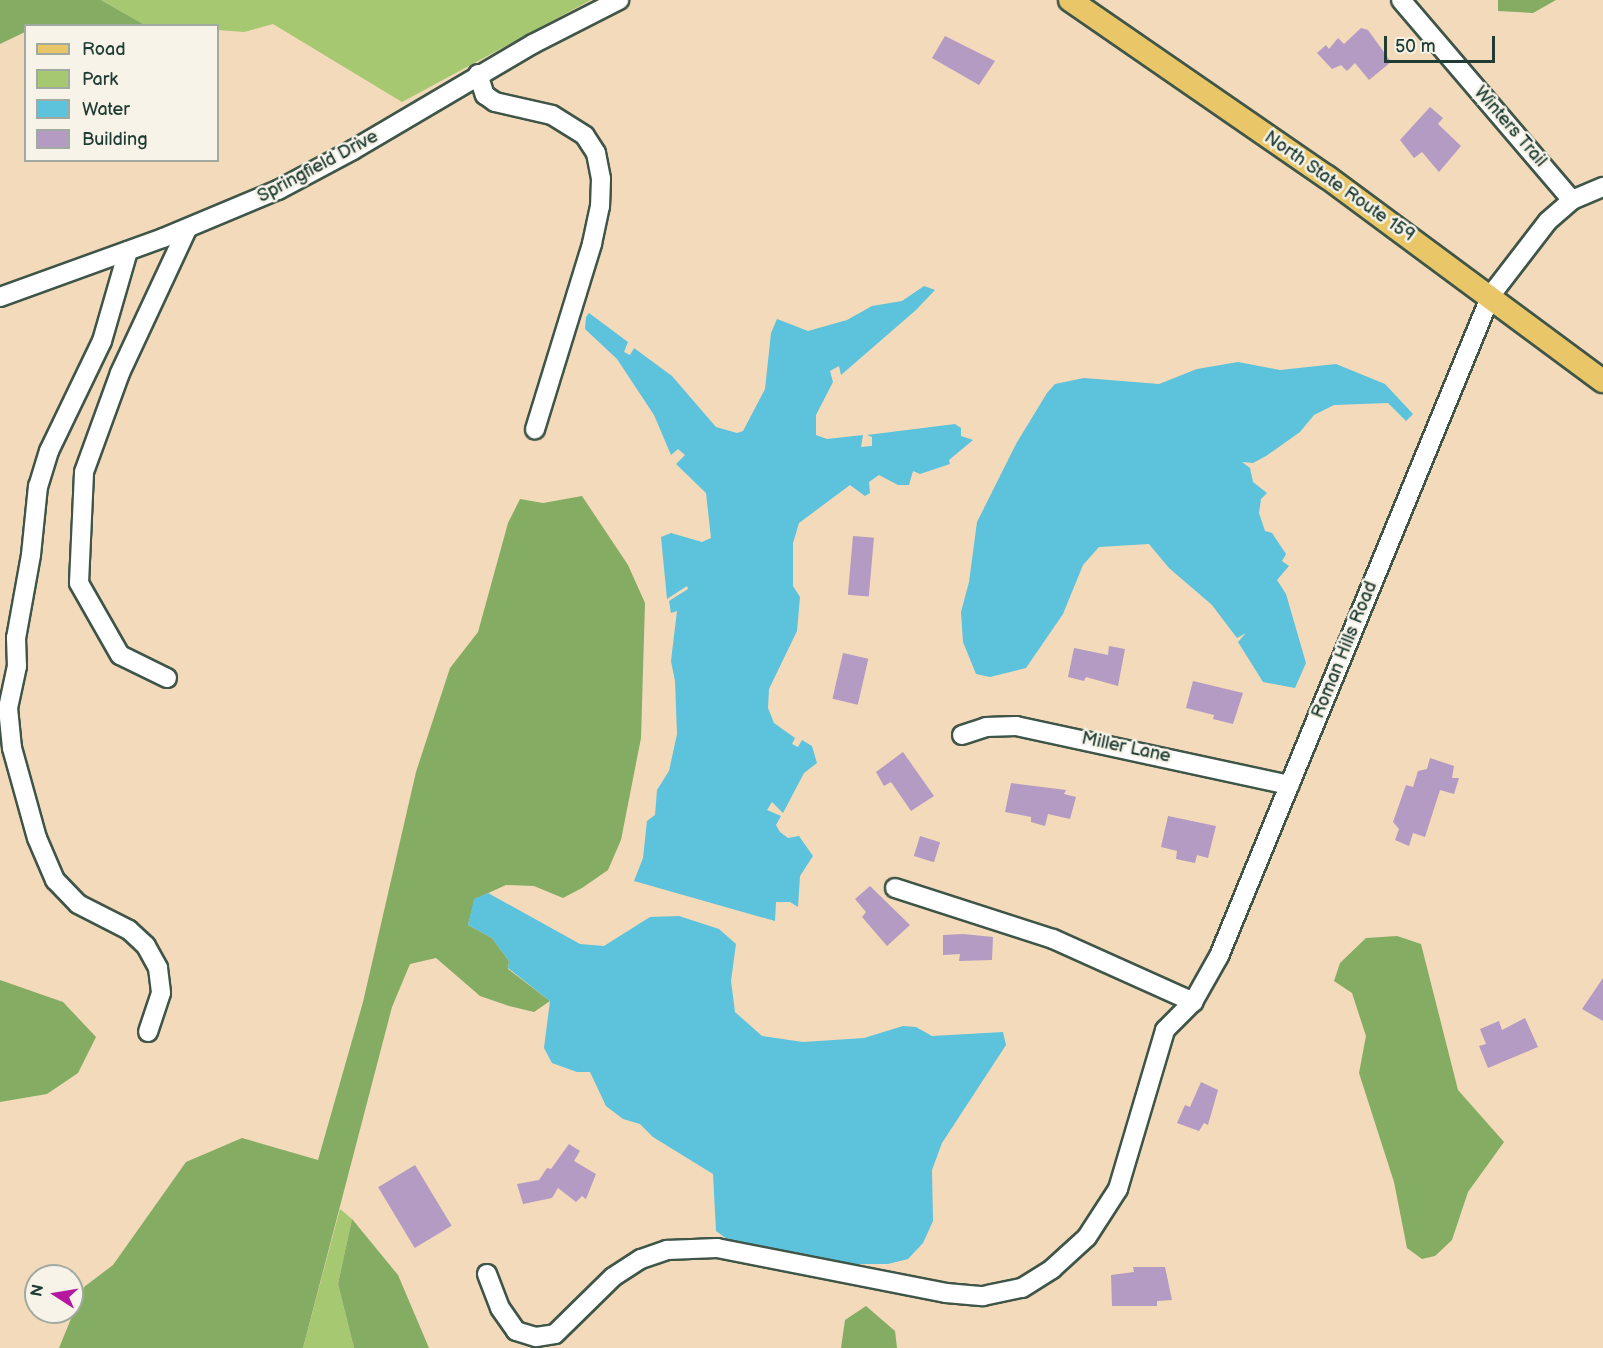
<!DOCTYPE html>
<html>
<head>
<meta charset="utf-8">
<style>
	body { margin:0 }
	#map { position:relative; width:1603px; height:1348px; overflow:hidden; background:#f2dabb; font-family:"Balsamiq Sans",sans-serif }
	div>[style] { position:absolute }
	.green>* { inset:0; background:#a5c871 }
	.forest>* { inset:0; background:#84ac63 }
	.water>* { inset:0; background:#5dc2db }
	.building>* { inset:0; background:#b39bc3; transform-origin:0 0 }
	.roads { filter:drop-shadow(2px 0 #3f5548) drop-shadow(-2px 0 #3f5548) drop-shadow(0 2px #3f5548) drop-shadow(0 -2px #3f5548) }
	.minor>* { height:18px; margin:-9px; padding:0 9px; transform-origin:9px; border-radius:9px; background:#fff }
	.major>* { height:22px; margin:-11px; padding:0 11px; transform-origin:11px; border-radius:11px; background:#e9c769 }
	span { translate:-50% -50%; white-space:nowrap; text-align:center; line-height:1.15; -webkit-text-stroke:5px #f7f3e8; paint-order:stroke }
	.street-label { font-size:18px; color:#1f3d34 }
	.legend { position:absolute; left:24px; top:24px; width:195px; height:138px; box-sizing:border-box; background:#f7f3e8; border:2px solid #a1aaa0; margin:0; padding:8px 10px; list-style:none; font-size:18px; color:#1f3d34 }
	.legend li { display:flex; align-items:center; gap:12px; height:30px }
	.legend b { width:30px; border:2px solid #a1aaa0 }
	.north { position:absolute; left:24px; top:1264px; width:60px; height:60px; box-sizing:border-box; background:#f7f3e8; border:2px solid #a1aaa0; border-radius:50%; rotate:282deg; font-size:16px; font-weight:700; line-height:24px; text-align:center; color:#1f3d34 }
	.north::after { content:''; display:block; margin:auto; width:21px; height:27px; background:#b5179e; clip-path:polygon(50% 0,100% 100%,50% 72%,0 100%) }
	.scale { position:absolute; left:1384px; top:36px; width:111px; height:27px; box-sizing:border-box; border:3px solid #1f3d34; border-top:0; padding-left:8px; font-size:18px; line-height:21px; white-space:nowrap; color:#1f3d34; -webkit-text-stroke:4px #f7f3e8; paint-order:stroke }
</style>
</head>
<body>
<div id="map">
	<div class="green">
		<div style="clip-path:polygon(101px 0,591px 0,402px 102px,273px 24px,244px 32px,218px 30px,218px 26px,143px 24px)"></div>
		<div style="clip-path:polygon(340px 1209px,352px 1219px,338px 1284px,354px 1348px,303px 1348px)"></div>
	</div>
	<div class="forest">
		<div style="clip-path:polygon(0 0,101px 0,143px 24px,26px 26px,25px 32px,0 44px)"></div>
		<div style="clip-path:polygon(1498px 0,1556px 0,1533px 13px,1498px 11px)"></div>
		<div style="clip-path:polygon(582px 496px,628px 565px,645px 603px,641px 738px,621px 840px,608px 870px,582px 888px,563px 898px,534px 886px,506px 885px,475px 899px,468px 925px,492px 938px,509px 961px,508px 969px,550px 1001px,534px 1012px,509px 1006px,480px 996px,436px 958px,410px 964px,392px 1007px,303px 1348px,59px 1348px,84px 1287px,113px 1265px,186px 1162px,242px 1138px,318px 1160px,363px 1002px,416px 772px,450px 668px,478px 632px,508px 523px,520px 499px,543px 503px)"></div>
		<div style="clip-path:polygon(1397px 936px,1421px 944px,1458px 1090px,1504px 1142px,1468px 1192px,1452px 1240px,1435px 1256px,1422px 1259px,1407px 1248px,1394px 1182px,1359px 1073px,1366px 1036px,1352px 993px,1334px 981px,1340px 963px,1366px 938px)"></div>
		<div style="clip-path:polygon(0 980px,63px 1002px,96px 1037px,78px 1073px,47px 1094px,0 1102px)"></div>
		<div style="clip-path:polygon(352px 1219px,398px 1275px,429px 1348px,354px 1348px,338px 1284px)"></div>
		<div style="clip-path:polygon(866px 1306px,895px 1331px,897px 1348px,841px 1348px,845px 1320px)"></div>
	</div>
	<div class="water">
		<div style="clip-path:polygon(924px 286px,935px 290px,916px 310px,841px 375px,839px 366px,830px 371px,833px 382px,816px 415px,816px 435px,827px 439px,863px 435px,861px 447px,872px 446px,872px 437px,867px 435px,955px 424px,961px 428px,961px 436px,973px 440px,949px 460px,950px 464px,920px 474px,913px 471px,909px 485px,898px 485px,879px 475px,869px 482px,870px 493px,865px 496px,850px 485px,799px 523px,793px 543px,793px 586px,800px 597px,797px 631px,769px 689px,768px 708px,774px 723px,795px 738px,792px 744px,798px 747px,802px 740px,812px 746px,817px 763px,804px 773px,783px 813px,772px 802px,767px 810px,781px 816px,776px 825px,780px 832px,788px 838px,799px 836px,813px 856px,800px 876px,798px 907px,790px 902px,776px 902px,775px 921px,634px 881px,643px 858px,647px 821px,655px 815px,657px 790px,669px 771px,677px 734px,675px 681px,671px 661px,677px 611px,671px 613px,669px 601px,688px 589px,687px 586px,667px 599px,661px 537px,671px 533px,702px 542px,711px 538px,706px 493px,676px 464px,685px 455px,678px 449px,671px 455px,654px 415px,617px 359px,585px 329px,586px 317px,589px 313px,628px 342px,624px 352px,630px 355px,634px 348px,672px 376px,716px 427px,737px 433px,743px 431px,765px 389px,771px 333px,777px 319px,808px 331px,847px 320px,872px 306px,902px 301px)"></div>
		<div style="clip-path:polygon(1238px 362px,1280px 370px,1336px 364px,1385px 384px,1413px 414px,1406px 421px,1388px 403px,1334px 405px,1314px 415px,1300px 432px,1266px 456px,1253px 463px,1242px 462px,1250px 468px,1253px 482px,1267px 493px,1261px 499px,1259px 513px,1265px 531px,1272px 533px,1286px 554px,1282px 561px,1289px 566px,1277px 580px,1286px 594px,1306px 663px,1295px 688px,1263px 682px,1238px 642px,1246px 633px,1237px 638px,1212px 605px,1169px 568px,1149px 544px,1099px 547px,1083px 565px,1063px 614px,1026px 668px,990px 677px,976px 674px,963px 642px,961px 612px,969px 582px,977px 522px,1016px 444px,1047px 393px,1055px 384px,1084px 378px,1159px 384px,1197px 369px)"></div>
		<div style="clip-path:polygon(488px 893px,580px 944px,604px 946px,650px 917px,679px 916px,719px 929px,736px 944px,731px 981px,735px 1012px,762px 1036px,803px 1042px,864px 1038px,903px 1026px,916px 1027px,932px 1036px,1003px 1032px,1006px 1045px,942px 1143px,932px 1170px,933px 1221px,923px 1243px,908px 1259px,888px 1264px,855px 1264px,727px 1239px,716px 1231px,713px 1174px,653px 1137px,640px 1124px,623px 1119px,606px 1106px,590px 1072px,577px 1072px,552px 1063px,544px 1048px,550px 1001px,508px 968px,509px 961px,492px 938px,468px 925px,474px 899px)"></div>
	</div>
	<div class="building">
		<div style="clip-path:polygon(1361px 28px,1368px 30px,1391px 62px,1369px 80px,1355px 63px,1347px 71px,1341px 65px,1332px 69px,1317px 53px,1326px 45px,1329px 49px,1338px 38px,1344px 44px)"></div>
		<div style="clip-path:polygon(945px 36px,995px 61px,979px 85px,932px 58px)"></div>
		<div style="clip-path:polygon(1430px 107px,1443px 118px,1438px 124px,1461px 146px,1439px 172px,1422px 152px,1414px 158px,1400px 140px)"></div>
		<div style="left:853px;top:536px;width:21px;height:59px;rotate:5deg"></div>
		<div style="clip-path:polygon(1109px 646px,1125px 649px,1118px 686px,1086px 677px,1084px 681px,1068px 677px,1074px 648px,1108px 655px)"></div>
		<div style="left:843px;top:653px;width:26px;height:47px;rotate:13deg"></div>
		<div style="clip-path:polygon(1193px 681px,1243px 693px,1233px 724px,1213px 719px,1214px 715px,1186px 708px)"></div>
		<div style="clip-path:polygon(903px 752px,934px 796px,911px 811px,891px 782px,884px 786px,876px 772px)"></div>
		<div style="clip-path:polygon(1430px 758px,1454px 766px,1452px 778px,1459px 778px,1454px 794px,1440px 790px,1425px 837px,1413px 833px,1409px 846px,1395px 840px,1399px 829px,1393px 822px,1406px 785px,1413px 787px,1418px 771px,1427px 769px)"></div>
		<div style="clip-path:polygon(1011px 783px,1066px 790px,1064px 794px,1076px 797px,1070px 819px,1048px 814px,1045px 826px,1031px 822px,1031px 817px,1005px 812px)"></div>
		<div style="clip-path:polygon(1168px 816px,1216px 826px,1208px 858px,1197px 855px,1195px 863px,1176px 859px,1177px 851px,1161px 847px)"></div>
		<div style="left:920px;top:836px;width:21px;height:21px;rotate:17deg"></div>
		<div style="clip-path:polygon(870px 886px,910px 925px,887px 946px,862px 917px,866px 912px,855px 899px)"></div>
		<div style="clip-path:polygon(963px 934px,993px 937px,992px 960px,959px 961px,960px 954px,943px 955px,943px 935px)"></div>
		<div style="clip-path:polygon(1603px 978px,1603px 1021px,1582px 1009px)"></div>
		<div style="clip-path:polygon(1525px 1018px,1538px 1047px,1488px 1068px,1479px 1046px,1486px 1044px,1480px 1029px,1499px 1021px,1502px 1030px)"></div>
		<div style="clip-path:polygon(1201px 1082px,1218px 1090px,1208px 1125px,1204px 1123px,1199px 1131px,1177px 1123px,1185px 1105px,1190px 1107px)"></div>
		<div style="clip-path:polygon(569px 1144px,580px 1151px,574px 1161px,596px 1174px,586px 1199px,582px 1196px,576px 1202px,558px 1188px,552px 1198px,523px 1204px,517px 1184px,539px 1180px,547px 1168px,551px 1169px)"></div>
		<div style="left:415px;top:1165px;width:71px;height:43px;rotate:59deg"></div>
		<div style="clip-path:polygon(1133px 1267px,1165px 1267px,1172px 1300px,1157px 1301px,1157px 1306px,1112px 1306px,1111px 1275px,1134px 1272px)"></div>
	</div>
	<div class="roads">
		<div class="minor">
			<div style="left:1401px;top:0;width:263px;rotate:49.5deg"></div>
			<div style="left:478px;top:74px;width:22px;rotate:72deg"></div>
			<div style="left:485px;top:95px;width:12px;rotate:35deg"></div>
			<div style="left:495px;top:102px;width:58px;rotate:12.8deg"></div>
			<div style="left:552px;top:115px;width:39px;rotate:32deg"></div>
			<div style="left:585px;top:136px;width:20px;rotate:57deg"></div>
			<div style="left:596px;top:153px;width:26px;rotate:79deg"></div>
			<div style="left:601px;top:179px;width:27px;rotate:92deg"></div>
			<div style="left:600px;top:206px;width:39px;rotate:102deg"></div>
			<div style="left:592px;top:244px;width:194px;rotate:107.1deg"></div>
			<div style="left:128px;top:251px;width:94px;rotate:106.1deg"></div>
			<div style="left:102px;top:341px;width:122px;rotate:115.7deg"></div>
			<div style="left:49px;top:451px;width:37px;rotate:107deg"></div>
			<div style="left:38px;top:486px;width:69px;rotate:95.8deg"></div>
			<div style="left:31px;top:555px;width:84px;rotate:100.2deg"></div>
			<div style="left:16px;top:638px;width:28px;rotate:88deg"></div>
			<div style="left:17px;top:666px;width:43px;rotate:102.1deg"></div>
			<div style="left:8px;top:708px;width:40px;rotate:84.3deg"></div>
			<div style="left:12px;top:748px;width:93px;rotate:74.5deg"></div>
			<div style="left:37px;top:838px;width:46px;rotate:66.8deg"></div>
			<div style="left:55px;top:880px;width:33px;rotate:46deg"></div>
			<div style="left:78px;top:904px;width:57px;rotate:27deg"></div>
			<div style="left:129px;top:930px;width:23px;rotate:43deg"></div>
			<div style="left:146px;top:946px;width:25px;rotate:61deg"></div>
			<div style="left:158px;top:968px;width:25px;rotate:83deg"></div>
			<div style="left:161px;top:993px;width:41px;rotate:108.4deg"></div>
			<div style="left:0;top:297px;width:173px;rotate:-19.9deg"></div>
			<div style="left:163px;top:238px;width:125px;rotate:-22.7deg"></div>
			<div style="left:278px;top:190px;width:85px;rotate:-28.1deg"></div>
			<div style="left:353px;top:150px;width:209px;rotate:-30.5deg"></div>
			<div style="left:533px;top:44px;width:97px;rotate:-27.1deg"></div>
			<div style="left:167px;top:678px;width:52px;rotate:-153.9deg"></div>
			<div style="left:120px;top:655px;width:83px;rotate:-119.7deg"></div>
			<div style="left:79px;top:583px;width:111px;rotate:-87.4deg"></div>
			<div style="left:84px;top:472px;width:105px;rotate:-70deg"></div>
			<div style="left:120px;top:373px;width:159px;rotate:-65deg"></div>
			<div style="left:962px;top:735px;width:25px;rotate:-18deg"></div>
			<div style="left:986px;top:727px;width:30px;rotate:-2deg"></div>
			<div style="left:1016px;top:726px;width:280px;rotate:12.2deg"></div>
			<div style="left:895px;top:888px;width:166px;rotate:17.9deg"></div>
			<div style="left:1053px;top:939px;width:154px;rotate:24.2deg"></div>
			<div style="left:487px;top:1274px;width:36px;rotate:69deg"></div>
			<div style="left:500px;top:1308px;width:28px;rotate:55deg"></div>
			<div style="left:516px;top:1331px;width:21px;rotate:17deg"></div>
			<div style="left:536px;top:1337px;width:19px;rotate:-9deg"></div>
			<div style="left:555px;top:1334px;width:81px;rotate:-44.5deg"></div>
			<div style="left:613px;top:1277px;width:33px;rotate:-33deg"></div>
			<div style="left:641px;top:1259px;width:28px;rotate:-19deg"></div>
			<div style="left:667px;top:1250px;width:50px;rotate:-2.3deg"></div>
			<div style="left:717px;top:1248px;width:233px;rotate:11.1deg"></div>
			<div style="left:946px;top:1293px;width:37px;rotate:5deg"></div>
			<div style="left:983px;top:1296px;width:40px;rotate:-12deg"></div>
			<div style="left:1022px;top:1288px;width:36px;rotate:-32deg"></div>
			<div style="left:1052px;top:1269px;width:47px;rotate:-42.4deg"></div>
			<div style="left:1087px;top:1237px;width:57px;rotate:-57.1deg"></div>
			<div style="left:1118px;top:1189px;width:166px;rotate:-73.5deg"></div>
			<div style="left:1165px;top:1030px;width:40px;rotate:-45deg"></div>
			<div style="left:1193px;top:1002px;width:53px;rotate:-60.5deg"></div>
			<div style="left:1219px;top:956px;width:715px;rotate:-67.63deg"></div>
			<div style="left:1491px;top:295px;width:93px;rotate:-52.4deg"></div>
			<div style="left:1548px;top:221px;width:32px;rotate:-41deg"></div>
			<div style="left:1572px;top:200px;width:34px;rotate:-23deg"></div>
		</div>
		<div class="major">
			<div style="left:1070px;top:0;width:312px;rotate:34.6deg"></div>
			<div style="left:1327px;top:177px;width:343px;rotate:36.5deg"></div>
		</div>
	</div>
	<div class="street-label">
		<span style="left:1510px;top:127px;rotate:49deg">Winters Trail</span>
		<span style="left:318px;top:167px;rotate:-28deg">Springfield Drive</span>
		<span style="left:1339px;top:187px;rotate:35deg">North State Route 159</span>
		<span style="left:1345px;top:650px;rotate:-68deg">Roman Hills Road</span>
		<span style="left:1126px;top:748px;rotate:12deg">Miller Lane</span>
	</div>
	<ul class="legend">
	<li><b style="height:8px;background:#e9c769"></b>Road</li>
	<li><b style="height:16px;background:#a5c871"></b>Park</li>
	<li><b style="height:16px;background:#5dc2db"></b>Water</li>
	<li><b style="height:16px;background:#b39bc3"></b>Building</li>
	</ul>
	<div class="north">N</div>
	<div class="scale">50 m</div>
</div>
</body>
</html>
